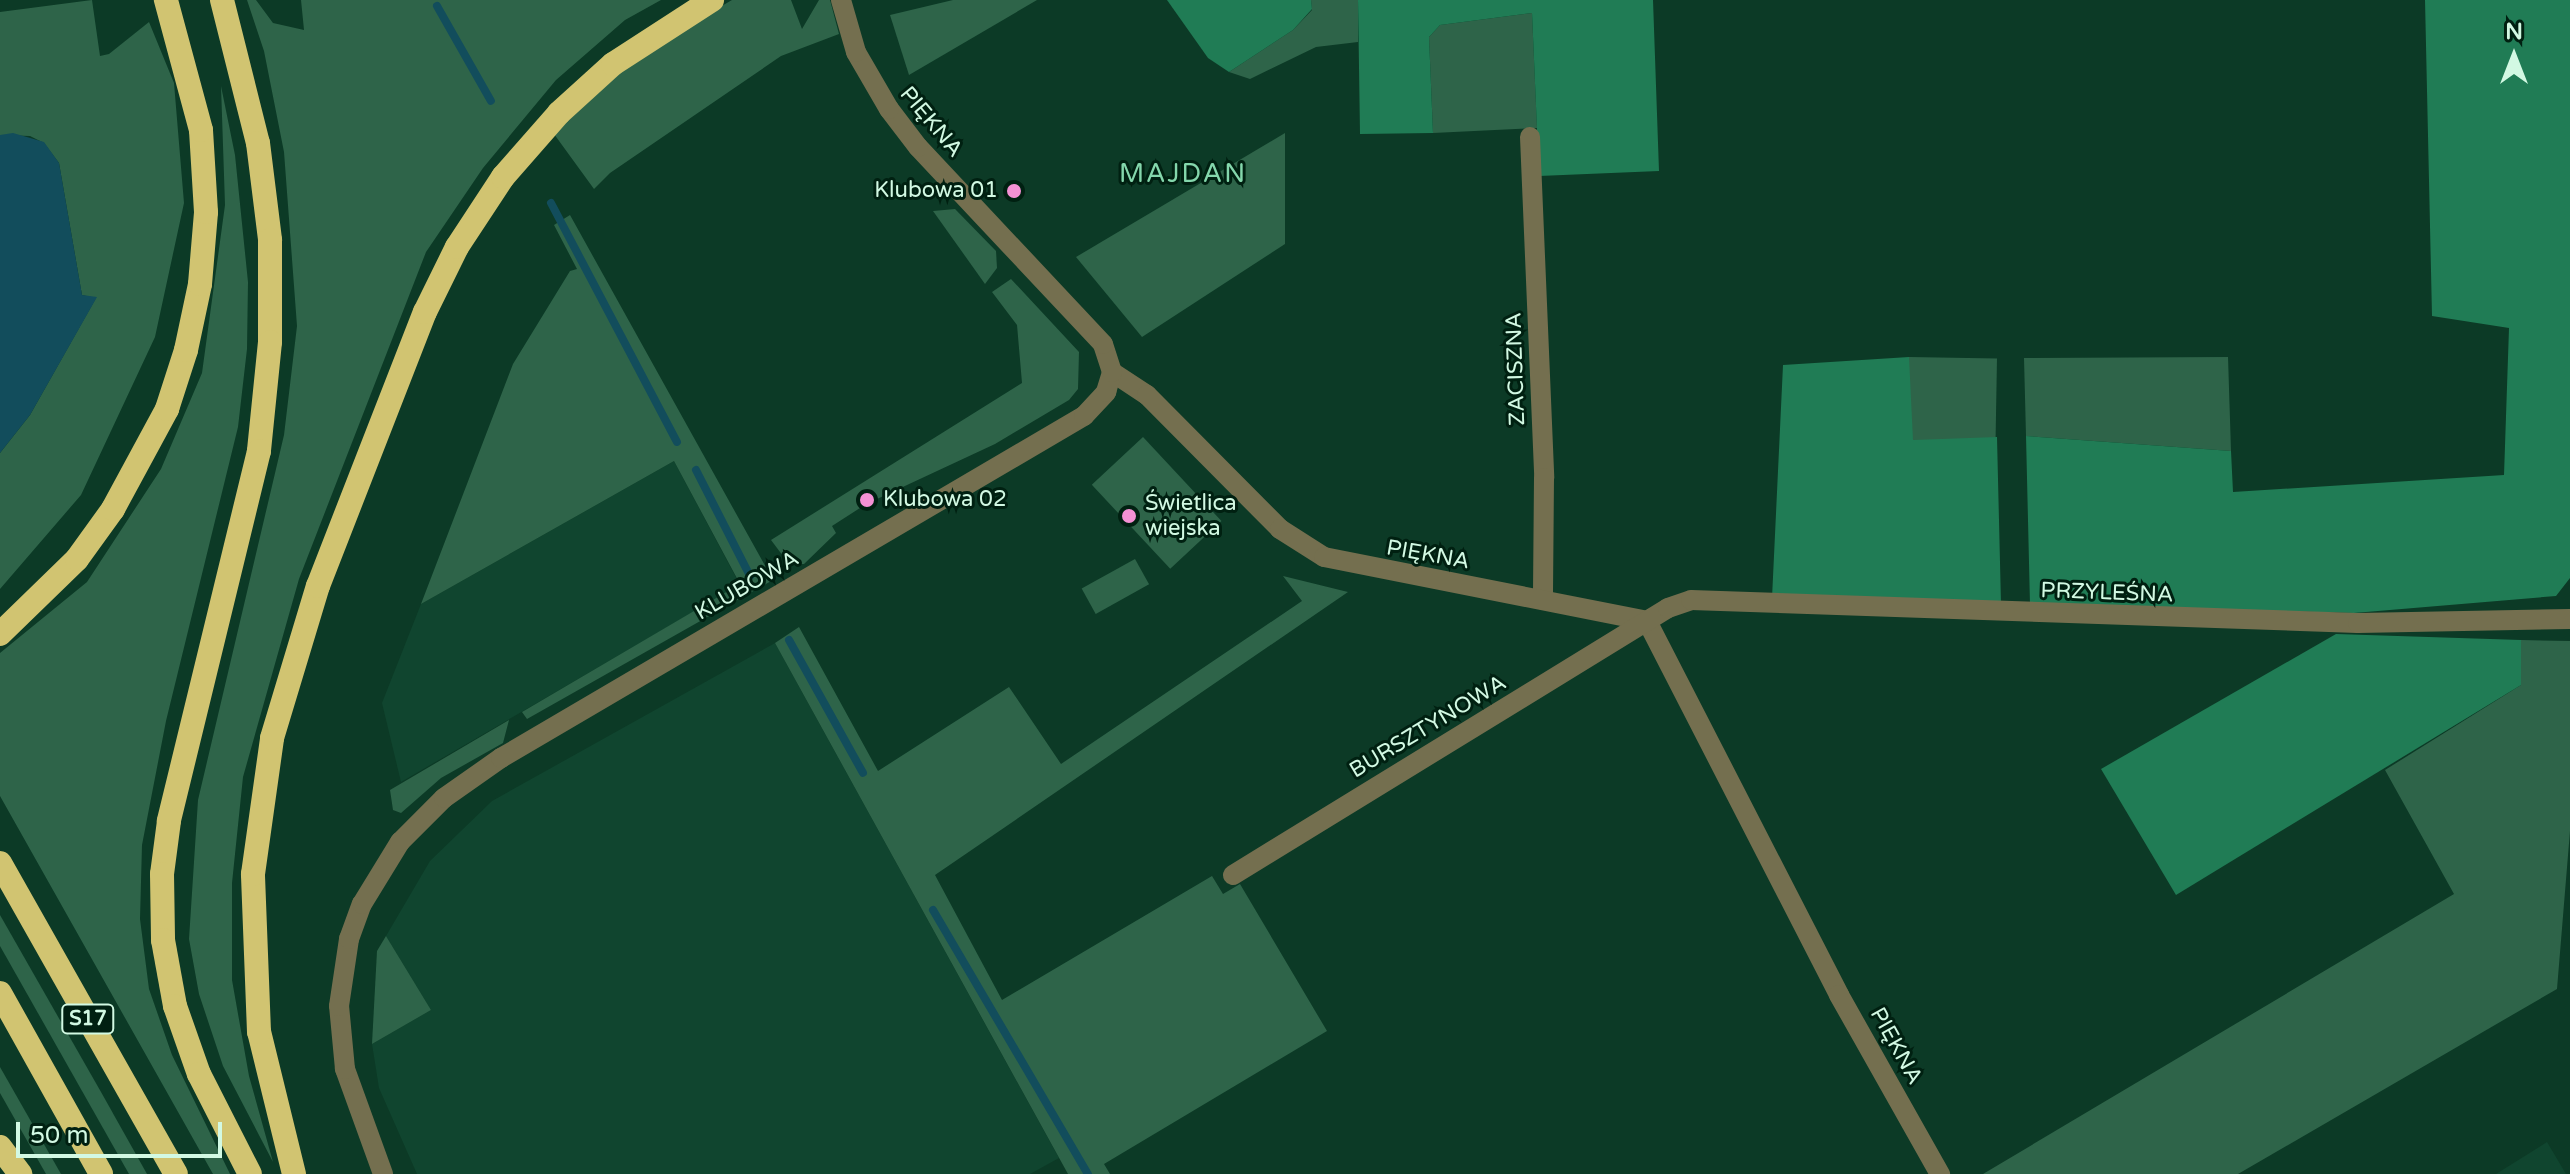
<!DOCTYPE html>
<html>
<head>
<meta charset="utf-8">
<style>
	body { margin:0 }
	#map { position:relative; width:2570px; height:1174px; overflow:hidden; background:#0c3a26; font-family:"Varela Round",sans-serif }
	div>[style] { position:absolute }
	.built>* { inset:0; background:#10452f }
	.green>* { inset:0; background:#2e6449; transform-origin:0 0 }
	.forest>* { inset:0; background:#207c55 }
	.water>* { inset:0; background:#124d5c }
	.stream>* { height:8px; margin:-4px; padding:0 4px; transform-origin:4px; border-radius:4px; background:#124d5c }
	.minor>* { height:20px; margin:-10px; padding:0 10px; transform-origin:10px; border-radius:10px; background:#746f4f }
	.tertiary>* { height:20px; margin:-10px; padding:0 10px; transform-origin:10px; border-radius:10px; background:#746f4f }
	.motorway>* { height:24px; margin:-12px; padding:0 12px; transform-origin:12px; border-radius:12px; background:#d1c471 }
	.dots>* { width:22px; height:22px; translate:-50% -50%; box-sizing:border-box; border:4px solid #002011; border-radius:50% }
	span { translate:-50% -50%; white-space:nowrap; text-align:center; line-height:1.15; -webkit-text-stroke:6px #002011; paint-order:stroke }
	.shield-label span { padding:2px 6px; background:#002011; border:2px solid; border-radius:6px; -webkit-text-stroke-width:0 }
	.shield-label { font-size:20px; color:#d2f9e3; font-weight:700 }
	.street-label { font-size:22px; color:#d2f9e3 }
	.poi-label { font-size:22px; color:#d2f9e3 }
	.right { translate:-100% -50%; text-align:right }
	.left { translate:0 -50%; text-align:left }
	.quarter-label { font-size:26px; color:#84d7ac; letter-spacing:2px }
	.north { position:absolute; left:2474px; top:16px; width:80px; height:80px; -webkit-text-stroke:6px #002011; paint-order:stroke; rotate:0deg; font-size:22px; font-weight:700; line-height:32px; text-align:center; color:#d2f9e3 }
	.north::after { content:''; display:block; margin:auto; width:28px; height:36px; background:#d2f9e3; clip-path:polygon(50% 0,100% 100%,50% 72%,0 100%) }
	.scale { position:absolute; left:16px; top:1122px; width:206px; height:36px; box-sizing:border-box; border:4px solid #d2f9e3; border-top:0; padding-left:10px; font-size:24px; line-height:28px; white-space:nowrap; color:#d2f9e3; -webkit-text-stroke:6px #002011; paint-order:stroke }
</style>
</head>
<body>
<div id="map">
	<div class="built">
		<div style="clip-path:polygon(674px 461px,740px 585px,401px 782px,382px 703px,421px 604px)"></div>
		<div style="clip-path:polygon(775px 643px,1059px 1158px,1030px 1174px,417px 1174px,379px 1088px,372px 1044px,431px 1010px,386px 936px,430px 861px,492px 801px)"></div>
		<div style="clip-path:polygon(2547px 1142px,2566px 1174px,2496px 1174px)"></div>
	</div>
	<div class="green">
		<div style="clip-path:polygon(92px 0,100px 56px,109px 54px,149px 22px,174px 83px,184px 203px,155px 337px,81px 495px,0 589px,0 453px,30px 415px,96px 298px,82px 295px,59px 163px,44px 143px,30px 136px,0 135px,0 12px)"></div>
		<div style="clip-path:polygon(247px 0,256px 0,273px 23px,304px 30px,301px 0,661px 0,625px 20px,556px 80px,483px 168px,426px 252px,299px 579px,243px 777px,232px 883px,232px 980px,249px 1076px,273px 1162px,223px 1066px,199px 994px,189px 939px,198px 800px,284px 435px,297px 326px,284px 152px,264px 51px)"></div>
		<div style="clip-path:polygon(732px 0,791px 0,802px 29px,819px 0,830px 0,839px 34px,781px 56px,610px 173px,594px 189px,554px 134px,607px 83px,670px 36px)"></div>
		<div style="clip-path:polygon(953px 0,1037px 0,909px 75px,890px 15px)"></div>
		<div style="clip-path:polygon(1311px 0,1358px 0,1358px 42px,1316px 47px,1250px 79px,1229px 72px,1293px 30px,1312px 10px)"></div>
		<div style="clip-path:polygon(1532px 13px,1537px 128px,1433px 133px,1429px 37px,1440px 25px)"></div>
		<div style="clip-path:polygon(221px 86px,235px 155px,248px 282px,247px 349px,238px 427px,166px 721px,142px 845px,140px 919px,149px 989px,172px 1055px,230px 1174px,213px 1174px,0 796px,0 653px,87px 582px,161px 469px,202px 373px,225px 205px)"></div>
		<div style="clip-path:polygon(1285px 133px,1285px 244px,1142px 337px,1076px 257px)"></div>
		<div style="clip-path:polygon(955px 209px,996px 251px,997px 268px,985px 284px,933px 211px)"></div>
		<div style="clip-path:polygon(570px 215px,773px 580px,527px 719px,522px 712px,740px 584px,674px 461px,421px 604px,513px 364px,570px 271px,577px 269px,554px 225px)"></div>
		<div style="clip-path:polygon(1011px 279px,1079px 352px,1078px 389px,1069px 400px,995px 444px,877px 499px,873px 492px,857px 502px,860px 508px,832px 526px,836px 533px,804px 564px,789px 564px,771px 540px,1022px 383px,1017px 325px,992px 292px)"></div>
		<div style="left:1909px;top:357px;width:88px;height:83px;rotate:1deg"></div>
		<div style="clip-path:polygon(2228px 357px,2231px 451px,2026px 436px,2024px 358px)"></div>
		<div style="left:1143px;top:437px;width:115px;height:70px;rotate:47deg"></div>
		<div style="left:1135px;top:559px;width:29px;height:61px;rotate:61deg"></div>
		<div style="clip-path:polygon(1283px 576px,1348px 592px,935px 875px,1002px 1000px,1212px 876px,1223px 894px,1240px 884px,1327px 1031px,1104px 1164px,1110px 1174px,1068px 1174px,775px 643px,799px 627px,878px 771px,1009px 687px,1061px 764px,1302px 601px)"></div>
		<div style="clip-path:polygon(2521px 640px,2570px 641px,2570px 831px,2557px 989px,2238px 1174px,1983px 1174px,2454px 894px,2385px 770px,2521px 685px)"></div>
		<div style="clip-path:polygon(509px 720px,503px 743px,441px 778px,401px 813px,393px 810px,390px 790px)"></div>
		<div style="clip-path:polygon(0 915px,101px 1092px,147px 1174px,129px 1174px,0 946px)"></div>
		<div style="clip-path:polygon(386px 936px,431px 1010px,372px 1044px,377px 951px)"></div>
		<div style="clip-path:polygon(0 1067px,61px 1174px,46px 1174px,0 1093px)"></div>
	</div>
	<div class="forest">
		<div style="clip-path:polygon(1167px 0,1311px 0,1312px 9px,1293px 30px,1229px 72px,1208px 58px)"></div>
		<div style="clip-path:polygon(1358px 0,1788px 0,1653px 0,1659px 171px,1539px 176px,1532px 13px,1440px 25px,1429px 37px,1433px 133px,1360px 134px)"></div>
		<div style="clip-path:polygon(2425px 0,2570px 0,2570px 578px,2556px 596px,2354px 613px,2030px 605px,2026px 436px,2231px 451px,2233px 492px,2504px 475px,2509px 328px,2432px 316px)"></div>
		<div style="clip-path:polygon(1909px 357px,1913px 440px,1997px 437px,2001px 604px,1772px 598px,1783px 365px)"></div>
		<div style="clip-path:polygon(2336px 634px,2521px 640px,2521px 685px,2176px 895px,2101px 769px)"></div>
	</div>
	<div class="water">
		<div style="clip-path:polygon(13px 133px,44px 142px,59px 163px,82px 295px,97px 297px,30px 415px,0 453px,0 135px)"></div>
	</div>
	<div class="stream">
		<div style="left:437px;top:6px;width:109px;rotate:60.4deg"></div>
		<div style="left:551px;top:203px;width:270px;rotate:62.2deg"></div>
		<div style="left:696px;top:470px;width:119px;rotate:63deg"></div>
		<div style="left:789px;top:640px;width:152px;rotate:60.9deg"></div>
		<div style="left:933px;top:910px;width:306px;rotate:59.6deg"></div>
	</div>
	<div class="minor">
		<div style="left:1530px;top:137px;width:341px;rotate:87.6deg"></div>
		<div style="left:1544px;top:478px;width:122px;rotate:90.5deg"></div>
		<div style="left:1112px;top:372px;width:42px;rotate:33.3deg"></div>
		<div style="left:1147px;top:395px;width:189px;rotate:45.2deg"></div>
		<div style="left:1280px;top:529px;width:52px;rotate:32.5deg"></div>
		<div style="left:1324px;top:557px;width:329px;rotate:11.2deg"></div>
		<div style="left:1647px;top:621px;width:420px;rotate:62.8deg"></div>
		<div style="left:1839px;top:995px;width:206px;rotate:60.6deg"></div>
		<div style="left:1233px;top:875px;width:510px;rotate:-31.54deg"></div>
		<div style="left:1668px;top:608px;width:24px;rotate:-19deg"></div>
		<div style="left:1691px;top:600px;width:667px;rotate:1.97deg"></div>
		<div style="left:2358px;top:623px;width:212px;rotate:-1.1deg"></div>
	</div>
	<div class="tertiary">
		<div style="left:383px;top:1174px;width:112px;rotate:-109.9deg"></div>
		<div style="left:345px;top:1069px;width:63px;rotate:-95.4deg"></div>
		<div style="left:339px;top:1006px;width:68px;rotate:-81.5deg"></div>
		<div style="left:349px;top:939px;width:37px;rotate:-70deg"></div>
		<div style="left:362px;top:904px;width:73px;rotate:-58.5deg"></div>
		<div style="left:400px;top:842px;width:62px;rotate:-45deg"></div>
		<div style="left:444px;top:798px;width:70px;rotate:-35.1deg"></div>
		<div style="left:501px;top:758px;width:676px;rotate:-30.4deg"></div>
		<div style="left:1084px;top:416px;width:33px;rotate:-47deg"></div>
		<div style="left:1106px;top:392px;width:21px;rotate:-73deg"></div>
		<div style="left:1112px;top:372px;width:29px;rotate:-108deg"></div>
		<div style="left:1103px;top:344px;width:270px;rotate:-133.2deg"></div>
		<div style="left:918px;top:147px;width:48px;rotate:-127.3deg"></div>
		<div style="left:889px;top:109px;width:66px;rotate:-120.1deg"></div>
		<div style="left:856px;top:52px;width:54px;rotate:-106.1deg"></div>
	</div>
	<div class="motorway">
		<div style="left:222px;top:0;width:147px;rotate:75.9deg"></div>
		<div style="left:258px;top:143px;width:98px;rotate:82.9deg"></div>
		<div style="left:270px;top:240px;width:102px;rotate:90deg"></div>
		<div style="left:270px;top:342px;width:110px;rotate:95.8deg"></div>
		<div style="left:259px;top:451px;width:381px;rotate:103.7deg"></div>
		<div style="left:169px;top:821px;width:53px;rotate:97.5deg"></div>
		<div style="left:162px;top:874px;width:66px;rotate:89.1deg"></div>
		<div style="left:163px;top:940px;width:67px;rotate:79.7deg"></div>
		<div style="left:175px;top:1006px;width:72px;rotate:70.6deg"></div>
		<div style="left:199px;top:1074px;width:112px;rotate:63deg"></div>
		<div style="left:0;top:634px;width:107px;rotate:-44.2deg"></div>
		<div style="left:77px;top:559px;width:62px;rotate:-54.2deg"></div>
		<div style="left:113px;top:509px;width:114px;rotate:-61.6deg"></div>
		<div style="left:167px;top:409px;width:62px;rotate:-72.1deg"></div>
		<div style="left:186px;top:350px;width:67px;rotate:-78deg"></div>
		<div style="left:200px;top:284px;width:72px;rotate:-85.2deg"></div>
		<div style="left:206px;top:212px;width:82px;rotate:-93.5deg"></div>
		<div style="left:201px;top:130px;width:135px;rotate:-105.1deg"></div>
		<div style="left:0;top:863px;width:357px;rotate:60.5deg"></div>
		<div style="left:0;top:993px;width:207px;rotate:60.8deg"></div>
		<div style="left:0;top:1147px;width:34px;rotate:53deg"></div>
		<div style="left:294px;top:1174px;width:146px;rotate:-103.8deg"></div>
		<div style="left:259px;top:1032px;width:158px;rotate:-92.2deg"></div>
		<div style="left:253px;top:874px;width:137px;rotate:-82deg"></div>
		<div style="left:272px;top:738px;width:159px;rotate:-73.2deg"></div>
		<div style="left:318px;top:586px;width:294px;rotate:-68.7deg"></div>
		<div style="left:425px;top:312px;width:72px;rotate:-63.8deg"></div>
		<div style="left:457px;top:247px;width:84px;rotate:-56.7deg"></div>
		<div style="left:503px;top:177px;width:85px;rotate:-48.8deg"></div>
		<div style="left:559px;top:113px;width:73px;rotate:-42.2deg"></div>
		<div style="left:613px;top:64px;width:118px;rotate:-32.9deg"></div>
	</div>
	<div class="dots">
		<div style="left:1014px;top:191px;background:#f491d4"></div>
		<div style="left:867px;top:500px;background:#f491d4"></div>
		<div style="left:1129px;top:516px;background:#f491d4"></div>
	</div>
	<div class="shield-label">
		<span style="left:88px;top:1019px">S17</span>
	</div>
	<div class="street-label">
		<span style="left:931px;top:122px;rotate:50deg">PIĘKNA</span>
		<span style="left:1516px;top:369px;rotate:-92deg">ZACISZNA</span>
		<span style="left:1428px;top:555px;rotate:10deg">PIĘKNA</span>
		<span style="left:747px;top:586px;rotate:-30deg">KLUBOWA</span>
		<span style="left:2107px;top:593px;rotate:2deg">PRZYLEŚNA</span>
		<span style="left:1428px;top:727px;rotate:-31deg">BURSZTYNOWA</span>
		<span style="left:1896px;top:1046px;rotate:61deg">PIĘKNA</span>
	</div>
	<div class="poi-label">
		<span class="right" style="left:998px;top:191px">Klubowa 01</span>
		<span class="left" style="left:883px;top:500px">Klubowa 02</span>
		<span class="left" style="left:1145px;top:516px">Świetlica<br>wiejska</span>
	</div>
	<div class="quarter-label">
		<span style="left:1183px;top:174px">MAJDAN</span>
	</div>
	<div class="north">N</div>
	<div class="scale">50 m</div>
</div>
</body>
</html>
